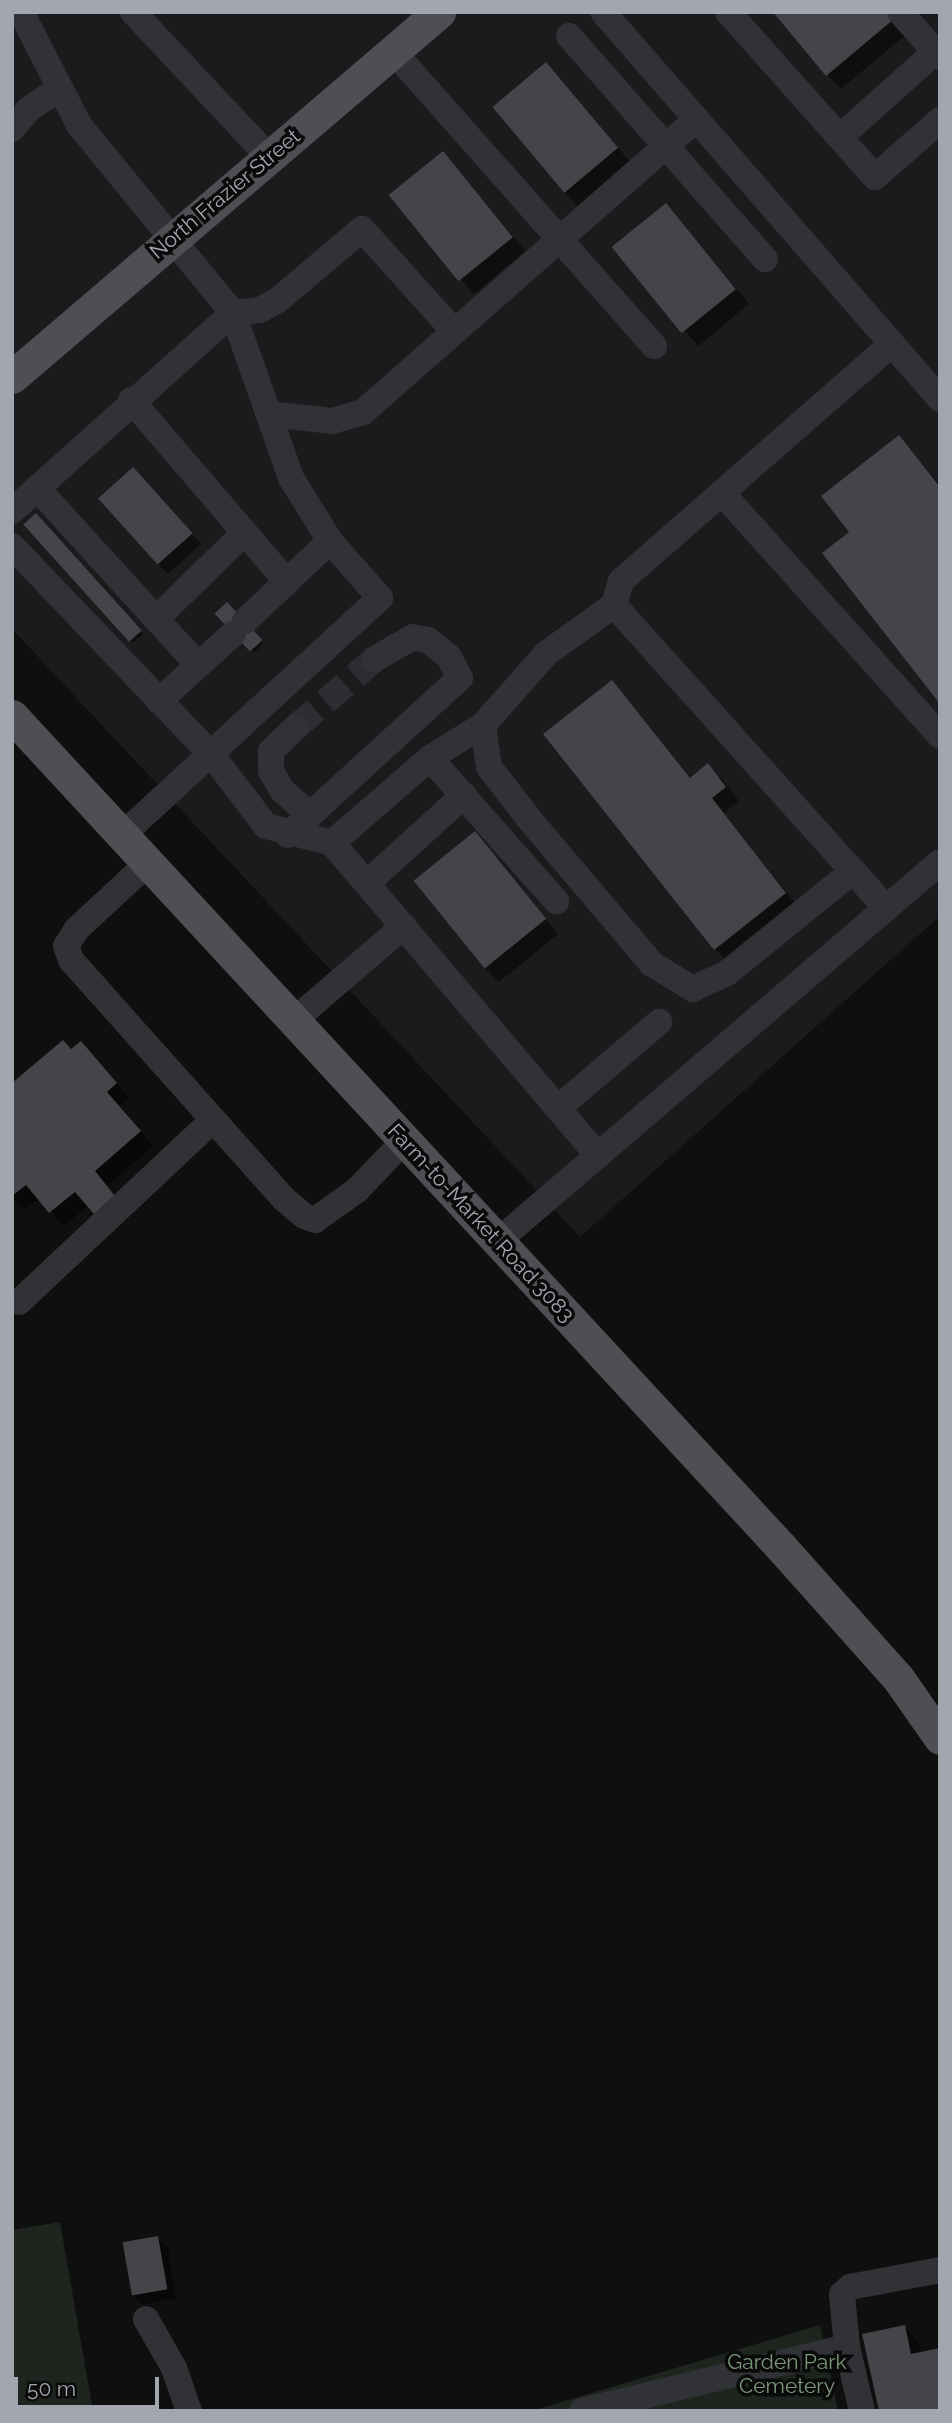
<!DOCTYPE html>
<html>
<head>
<meta charset="utf-8">
<style>
	body { margin:0 }
	#map { position:relative; width:952px; height:2423px; overflow:hidden; background:#0f0f10; font-family:Raleway,sans-serif }
	div>[style] { position:absolute }
	.built>* { inset:0; background:#1b1b1d }
	.green>* { inset:0; background:#1e241e }
	.shadow>* { inset:0; background:#0007; transform-origin:0 0 }
	.building>* { inset:0; background:#434548; transform-origin:0 0 }
	.minor-tunnel>* { height:26px; margin-top:-13px; transform-origin:0; background:repeating-linear-gradient(90deg,#2c2d30 0 26px,transparent 0 39px) }
	.minor>* { height:26px; margin:-13px; padding:0 13px; transform-origin:13px; border-radius:13px; background:#313235 }
	.major>* { height:33px; margin:-16.5px; padding:0 16.5px; transform-origin:16.5px; border-radius:16.5px; background:#4d4f53 }
	span { translate:-50% -50%; white-space:nowrap; text-align:center; line-height:1.15; -webkit-text-stroke:7px #0a0a0b; paint-order:stroke }
	.street-label { font-size:21px; color:#a2a7af }
	.park-label { font-size:21px; color:#7b987b }
	.frame { position:absolute; inset:0; border:14px solid #a2a7af; pointer-events:none }
	.scale { position:absolute; left:14px; top:2377px; width:145px; height:32px; box-sizing:border-box; border:4px solid #a2a7af; border-top:0; padding-left:9px; font-size:21px; line-height:24px; white-space:nowrap; color:#a2a7af; -webkit-text-stroke:5px #0a0a0b; paint-order:stroke }
</style>
</head>
<body>
<div id="map">
	<div class="built">
		<div style="clip-path:polygon(12px 12px,940px 12px,940px 916px,580px 1237px,12px 629px)"></div>
	</div>
	<div class="green">
		<div style="clip-path:polygon(60px 2222px,93px 2411px,12px 2411px,12px 2230px)"></div>
		<div style="clip-path:polygon(820px 2325px,838px 2411px,531px 2411px)"></div>
	</div>
	<div class="shadow">
		<div style="clip-path:polygon(889px 12px,907px 34px,841px 89px,827px 75px)"></div>
		<div style="clip-path:polygon(546px 64px,630px 162px,578px 206px,564px 192px)"></div>
		<div style="left:443px;top:153px;width:128px;height:67px;rotate:50deg"></div>
		<div style="left:666px;top:205px;width:129px;height:66px;rotate:50deg"></div>
		<div style="clip-path:polygon(899px 437px,940px 485px,940px 701px,851px 532px)"></div>
		<div style="clip-path:polygon(143px 480px,201px 544px,168px 574px,158px 564px)"></div>
		<div style="left:36px;top:516px;width:159px;height:13px;rotate:48deg"></div>
		<div style="left:227px;top:604px;width:54px;height:13px;rotate:48deg"></div>
		<div style="clip-path:polygon(612px 682px,691px 779px,708px 766px,722px 779px,739px 801px,724px 813px,799px 908px,729px 963px,715px 949px)"></div>
		<div style="clip-path:polygon(475px 834px,558px 934px,499px 982px,485px 968px)"></div>
		<div style="clip-path:polygon(72px 1051px,95px 1057px,129px 1098px,120px 1106px,153px 1146px,107px 1186px,128px 1210px,89px 1205px,64px 1226px,39px 1198px,25px 1210px,12px 1197px,12px 1085px)"></div>
		<div style="clip-path:polygon(157px 2238px,168px 2248px,176px 2299px,143px 2304px,132px 2294px)"></div>
		<div style="clip-path:polygon(904px 2327px,918px 2341px,921px 2354px,881px 2411px)"></div>
	</div>
	<div class="building">
		<div style="clip-path:polygon(773px 12px,889px 12px,894px 19px,826px 76px)"></div>
		<div style="left:546px;top:62px;width:112px;height:70px;rotate:50deg"></div>
		<div style="left:443px;top:151px;width:111px;height:70px;rotate:51deg"></div>
		<div style="left:666px;top:203px;width:111px;height:70px;rotate:51deg"></div>
		<div style="clip-path:polygon(899px 435px,940px 487px,940px 704px,822px 553px,849px 532px,821px 496px)"></div>
		<div style="left:133px;top:467px;width:89px;height:47px;rotate:48deg"></div>
		<div style="left:36px;top:513px;width:158px;height:17px;rotate:48deg"></div>
		<div style="left:227px;top:602px;width:52px;height:17px;rotate:47deg"></div>
		<div style="clip-path:polygon(612px 680px,690px 778px,708px 763px,726px 787px,712px 798px,786px 893px,714px 950px,543px 734px)"></div>
		<div style="left:475px;top:831px;width:113px;height:79px;rotate:51deg"></div>
		<div style="clip-path:polygon(63px 1040px,71px 1049px,81px 1041px,117px 1083px,107px 1092px,141px 1131px,95px 1171px,115px 1196px,94px 1214px,75px 1192px,49px 1213px,26px 1185px,12px 1196px,12px 1083px)"></div>
		<div style="left:158px;top:2236px;width:54px;height:36px;rotate:80deg"></div>
		<div style="clip-path:polygon(905px 2325px,911px 2354px,940px 2348px,940px 2411px,879px 2411px,862px 2334px)"></div>
	</div>
	<div class="minor-tunnel">
		<div style="left:296px;top:727px;width:104px;rotate:-40.7deg"></div>
	</div>
	<div class="minor">
		<div style="left:21px;top:12px;width:127px;rotate:62.8deg"></div>
		<div style="left:79px;top:125px;width:243px;rotate:50.7deg"></div>
		<div style="left:233px;top:313px;width:175px;rotate:70.6deg"></div>
		<div style="left:291px;top:478px;width:74px;rotate:58.2deg"></div>
		<div style="left:330px;top:541px;width:76px;rotate:48.7deg"></div>
		<div style="left:380px;top:598px;width:350px;rotate:137.4deg"></div>
		<div style="left:133px;top:12px;width:199px;rotate:46.8deg"></div>
		<div style="left:603px;top:12px;width:513px;rotate:48.95deg"></div>
		<div style="left:728px;top:12px;width:221px;rotate:48.3deg"></div>
		<div style="left:875px;top:177px;width:86px;rotate:-41.2deg"></div>
		<div style="left:900px;top:12px;width:60px;rotate:48.4deg"></div>
		<div style="left:569px;top:36px;width:297px;rotate:48.7deg"></div>
		<div style="left:393px;top:51px;width:394px;rotate:48.5deg"></div>
		<div style="left:12px;top:129px;width:26px;rotate:-50deg"></div>
		<div style="left:29px;top:109px;width:34px;rotate:-34deg"></div>
		<div style="left:840px;top:137px;width:127px;rotate:-41.8deg"></div>
		<div style="left:131px;top:400px;width:240px;rotate:49.4deg"></div>
		<div style="left:268px;top:414px;width:64px;rotate:6.2deg"></div>
		<div style="left:332px;top:421px;width:32px;rotate:-16deg"></div>
		<div style="left:363px;top:412px;width:444px;rotate:-41.3deg"></div>
		<div style="left:37px;top:488px;width:239px;rotate:47.7deg"></div>
		<div style="left:722px;top:493px;width:326px;rotate:48.1deg"></div>
		<div style="left:12px;top:511px;width:297px;rotate:-41.9deg"></div>
		<div style="left:233px;top:313px;width:27px;rotate:-6deg"></div>
		<div style="left:260px;top:310px;width:21px;rotate:-29deg"></div>
		<div style="left:278px;top:300px;width:110px;rotate:-40.2deg"></div>
		<div style="left:362px;top:229px;width:137px;rotate:48deg"></div>
		<div style="left:12px;top:546px;width:288px;rotate:46.3deg"></div>
		<div style="left:211px;top:754px;width:91px;rotate:52.6deg"></div>
		<div style="left:266px;top:826px;width:68px;rotate:14.4deg"></div>
		<div style="left:614px;top:605px;width:25px;rotate:-74deg"></div>
		<div style="left:621px;top:581px;width:360px;rotate:-41.2deg"></div>
		<div style="left:156px;top:619px;width:123px;rotate:-44.3deg"></div>
		<div style="left:245px;top:621px;width:117px;rotate:-43.3deg"></div>
		<div style="left:159px;top:701px;width:100px;rotate:-42.2deg"></div>
		<div style="left:483px;top:725px;width:62px;rotate:148.1deg"></div>
		<div style="left:430px;top:758px;width:130px;rotate:139.1deg"></div>
		<div style="left:332px;top:843px;width:410px;rotate:49.6deg"></div>
		<div style="left:296px;top:727px;width:35px;rotate:136deg"></div>
		<div style="left:271px;top:751px;width:20px;rotate:90deg"></div>
		<div style="left:271px;top:771px;width:22px;rotate:60deg"></div>
		<div style="left:282px;top:790px;width:38px;rotate:42deg"></div>
		<div style="left:430px;top:758px;width:191px;rotate:48.6deg"></div>
		<div style="left:288px;top:835px;width:233px;rotate:-42.4deg"></div>
		<div style="left:460px;top:678px;width:24px;rotate:-118deg"></div>
		<div style="left:449px;top:657px;width:27px;rotate:-141deg"></div>
		<div style="left:428px;top:640px;width:15px;rotate:-169deg"></div>
		<div style="left:413px;top:637px;width:44px;rotate:149.9deg"></div>
		<div style="left:148px;top:863px;width:97px;rotate:137.1deg"></div>
		<div style="left:77px;top:929px;width:20px;rotate:123deg"></div>
		<div style="left:66px;top:946px;width:15px;rotate:70deg"></div>
		<div style="left:71px;top:960px;width:320px;rotate:48.3deg"></div>
		<div style="left:284px;top:1199px;width:26px;rotate:40deg"></div>
		<div style="left:304px;top:1216px;width:12px;rotate:20deg"></div>
		<div style="left:315px;top:1220px;width:52px;rotate:-35.5deg"></div>
		<div style="left:357px;top:1190px;width:68px;rotate:-46.2deg"></div>
		<div style="left:853px;top:871px;width:162px;rotate:141deg"></div>
		<div style="left:727px;top:973px;width:38px;rotate:155deg"></div>
		<div style="left:693px;top:989px;width:48px;rotate:-148.6deg"></div>
		<div style="left:652px;top:964px;width:189px;rotate:-130.3deg"></div>
		<div style="left:530px;top:820px;width:67px;rotate:-127.7deg"></div>
		<div style="left:489px;top:767px;width:42px;rotate:-98.1deg"></div>
		<div style="left:483px;top:725px;width:96px;rotate:-48.4deg"></div>
		<div style="left:547px;top:653px;width:82px;rotate:-35.6deg"></div>
		<div style="left:614px;top:605px;width:358px;rotate:48.1deg"></div>
		<div style="left:853px;top:871px;width:50px;rotate:48.3deg"></div>
		<div style="left:367px;top:883px;width:131px;rotate:-42.2deg"></div>
		<div style="left:293px;top:1021px;width:146px;rotate:-40.6deg"></div>
		<div style="left:558px;top:1108px;width:133px;rotate:-40.4deg"></div>
		<div style="left:498px;top:1241px;width:582px;rotate:-40.61deg"></div>
		<div style="left:19px;top:1302px;width:266px;rotate:-43.2deg"></div>
		<div style="left:146px;top:2319px;width:56px;rotate:60.3deg"></div>
		<div style="left:174px;top:2368px;width:46px;rotate:70.8deg"></div>
		<div style="left:582px;top:2411px;width:273px;rotate:-13.6deg"></div>
		<div style="left:862px;top:2411px;width:66px;rotate:-103.2deg"></div>
		<div style="left:847px;top:2347px;width:53px;rotate:-95.4deg"></div>
		<div style="left:842px;top:2294px;width:11px;rotate:-41deg"></div>
		<div style="left:850px;top:2287px;width:92px;rotate:-10.7deg"></div>
	</div>
	<div class="major">
		<div style="left:12px;top:377px;width:562px;rotate:-40.52deg"></div>
		<div style="left:12px;top:716px;width:1131px;rotate:47.22deg"></div>
		<div style="left:780px;top:1546px;width:177px;rotate:48.2deg"></div>
		<div style="left:898px;top:1678px;width:73px;rotate:55deg"></div>
	</div>
	<div class="street-label">
		<span style="left:225px;top:194px;rotate:-40deg">North Frazier Street</span>
		<span style="left:481px;top:1223px;rotate:47deg">Farm-to-Market Road 3083</span>
	</div>
	<div class="park-label">
		<span style="left:787px;top:2374px">Garden Park<br>Cemetery</span>
	</div>
	<div class="frame"></div>
	<div class="scale">50 m</div>
</div>
</body>
</html>
